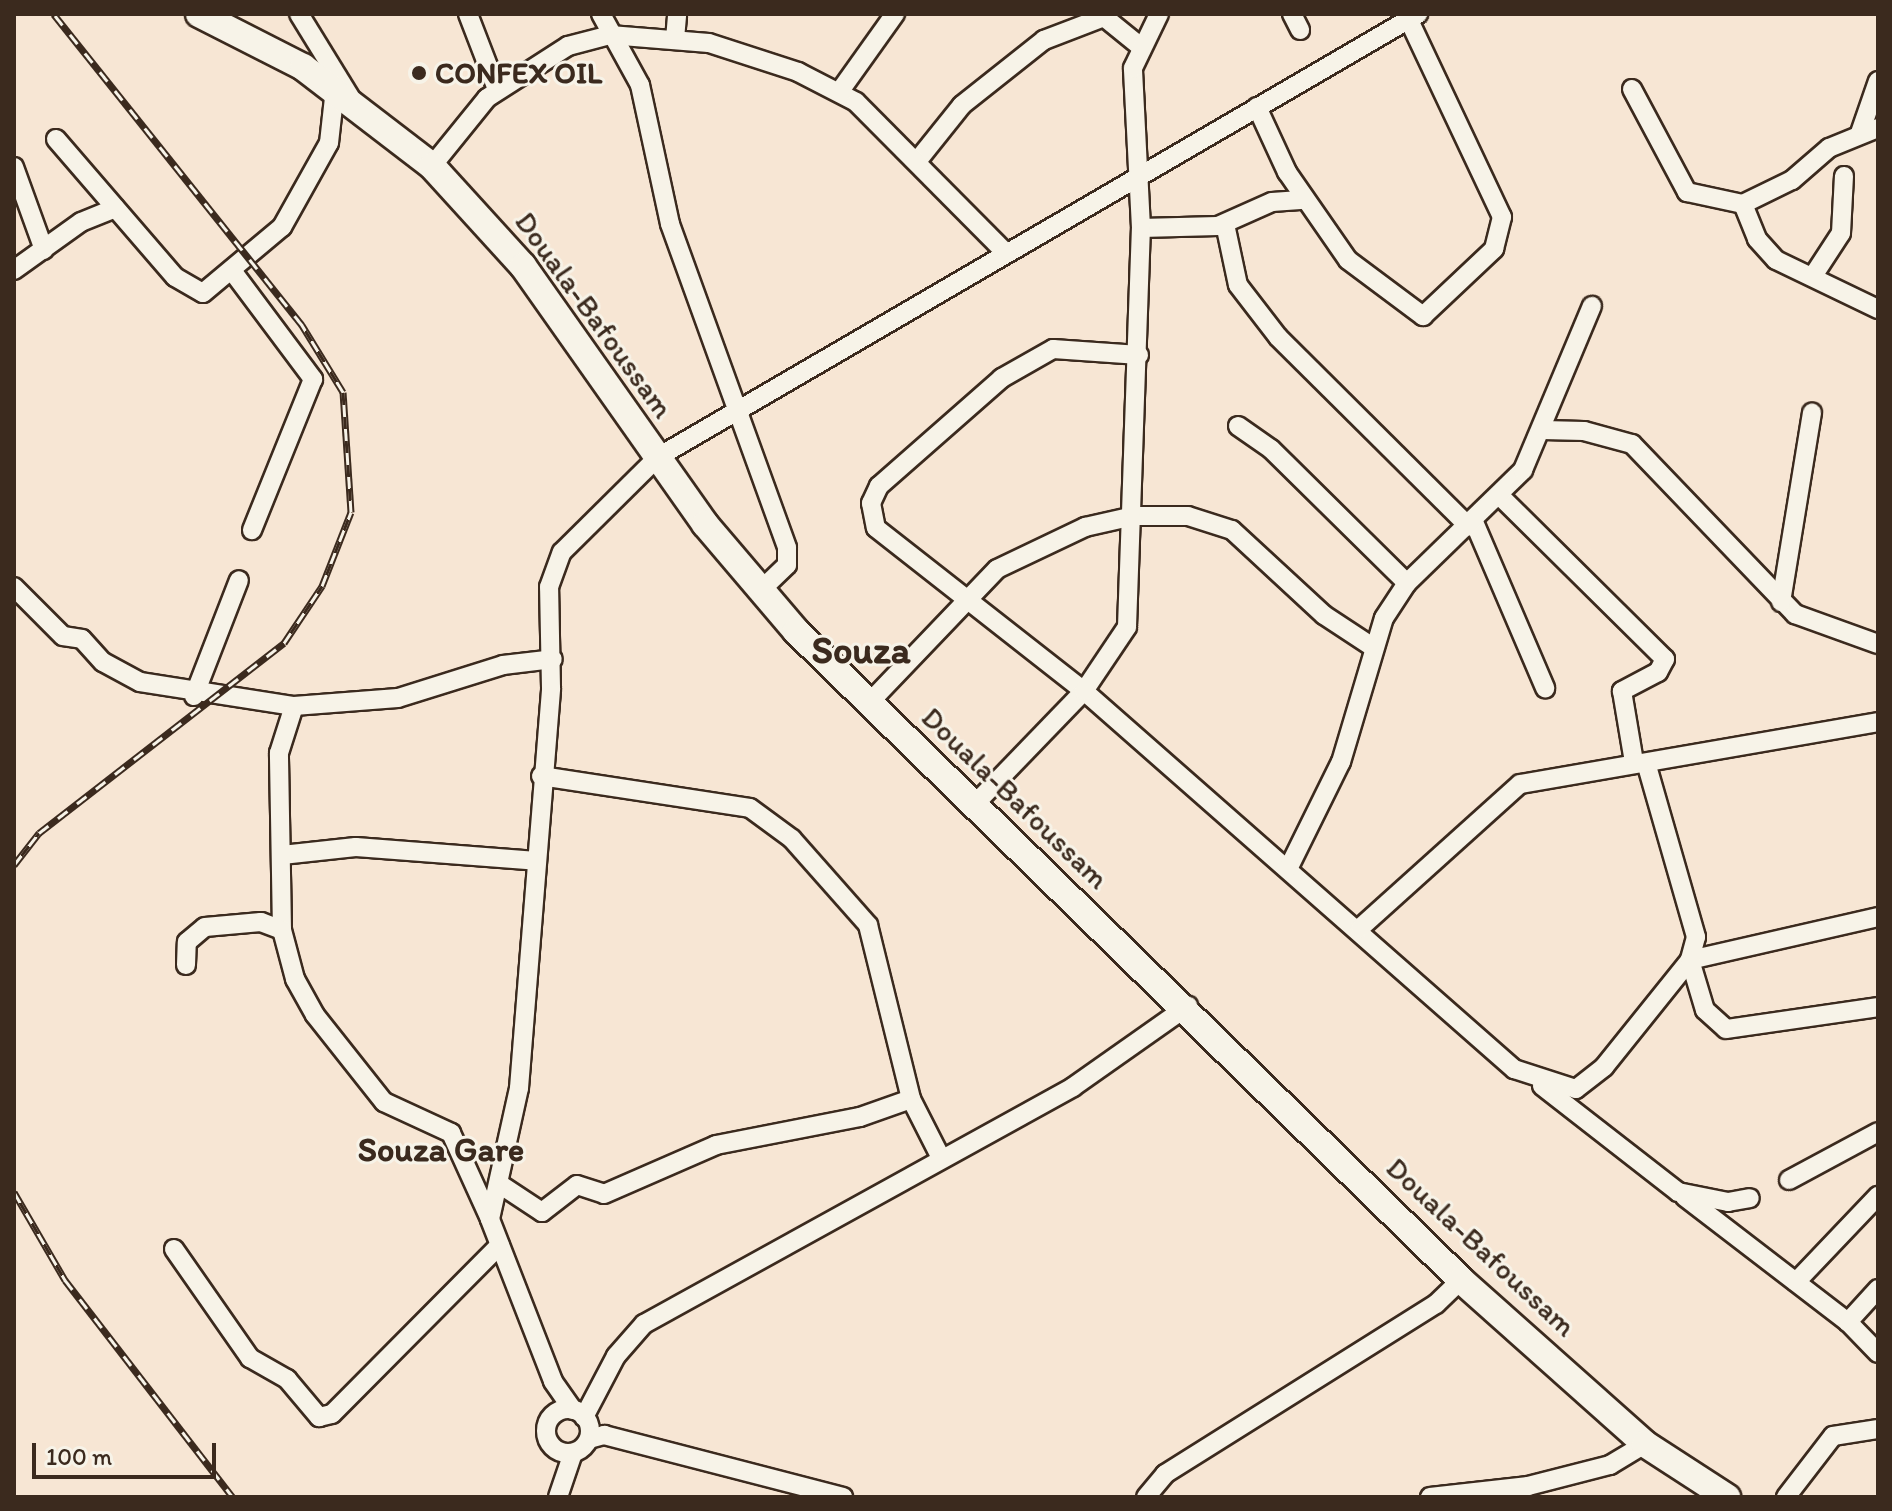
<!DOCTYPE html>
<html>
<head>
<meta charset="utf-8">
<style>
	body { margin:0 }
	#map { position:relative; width:1892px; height:1511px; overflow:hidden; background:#f7e6d4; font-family:Itim,sans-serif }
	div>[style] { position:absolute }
	.roads { filter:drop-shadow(2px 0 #3b2a1e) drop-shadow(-2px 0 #3b2a1e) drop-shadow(0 2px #3b2a1e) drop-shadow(0 -2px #3b2a1e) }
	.minor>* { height:18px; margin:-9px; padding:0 9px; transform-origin:9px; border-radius:9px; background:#f7f3e8 }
	.minor>.ring { margin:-9px; padding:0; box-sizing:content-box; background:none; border:18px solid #f7f3e8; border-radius:50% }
	.highway>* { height:26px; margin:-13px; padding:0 13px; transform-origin:13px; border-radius:13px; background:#f7f3e8 }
	.rail>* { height:7px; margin-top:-3.5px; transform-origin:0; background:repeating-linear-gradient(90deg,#f7f3e8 0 12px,#3b2a1e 0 24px); box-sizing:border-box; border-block:2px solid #3b2a1e }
	.dots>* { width:22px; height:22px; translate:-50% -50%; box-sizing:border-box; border:4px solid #f7f3e8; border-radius:50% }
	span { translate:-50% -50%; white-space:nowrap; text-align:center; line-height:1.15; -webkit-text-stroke:6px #f7f3e8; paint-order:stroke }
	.poi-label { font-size:30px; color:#3b2a1e; font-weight:700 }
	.left { translate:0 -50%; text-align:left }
	.street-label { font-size:30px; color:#3b2a1e }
	.quarter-label { font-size:34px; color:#3b2a1e; font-weight:700 }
	.district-label { font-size:38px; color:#3b2a1e; font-weight:700 }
	.frame { position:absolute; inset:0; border:16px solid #3b2a1e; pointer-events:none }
	.scale { position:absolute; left:32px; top:1443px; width:184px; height:36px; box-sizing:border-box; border:4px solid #3b2a1e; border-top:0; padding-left:10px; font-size:24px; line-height:28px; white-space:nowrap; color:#3b2a1e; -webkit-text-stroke:6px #f7f3e8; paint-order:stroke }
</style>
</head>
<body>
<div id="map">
	<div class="roads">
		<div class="minor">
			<div style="left:299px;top:14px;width:97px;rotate:58.4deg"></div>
			<div style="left:468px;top:14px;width:80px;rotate:68.9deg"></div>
			<div style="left:601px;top:14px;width:81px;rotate:61.2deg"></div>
			<div style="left:640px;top:85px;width:142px;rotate:77.8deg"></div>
			<div style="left:670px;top:224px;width:344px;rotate:70.1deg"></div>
			<div style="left:787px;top:548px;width:17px;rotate:90deg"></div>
			<div style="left:787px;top:565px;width:39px;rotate:136deg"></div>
			<div style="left:1292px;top:14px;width:18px;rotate:63deg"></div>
			<div style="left:675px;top:39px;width:25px;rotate:-85deg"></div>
			<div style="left:1632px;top:89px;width:117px;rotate:61.9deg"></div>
			<div style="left:1687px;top:192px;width:57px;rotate:12.1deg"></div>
			<div style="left:840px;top:91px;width:95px;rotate:-54.5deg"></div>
			<div style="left:1257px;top:107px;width:72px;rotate:65.2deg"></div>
			<div style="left:1287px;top:172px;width:107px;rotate:55.3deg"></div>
			<div style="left:1348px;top:260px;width:94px;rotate:36.7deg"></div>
			<div style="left:1423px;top:316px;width:98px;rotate:-43.3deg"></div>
			<div style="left:1494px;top:249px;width:33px;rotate:-76deg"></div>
			<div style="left:1502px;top:217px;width:218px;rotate:-115.3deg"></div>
			<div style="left:1878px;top:128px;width:53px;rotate:157.8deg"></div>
			<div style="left:1829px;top:148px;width:49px;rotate:139.1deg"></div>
			<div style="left:1792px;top:180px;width:55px;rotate:153.9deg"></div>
			<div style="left:1743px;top:204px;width:38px;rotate:68deg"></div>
			<div style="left:1757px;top:239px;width:28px;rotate:48deg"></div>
			<div style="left:1776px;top:260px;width:113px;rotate:25.7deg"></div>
			<div style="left:1860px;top:133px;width:55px;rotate:-70.9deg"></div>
			<div style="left:56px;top:139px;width:182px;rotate:49.2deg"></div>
			<div style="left:175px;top:277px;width:32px;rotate:30deg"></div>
			<div style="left:203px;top:293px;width:103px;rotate:-39.9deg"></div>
			<div style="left:282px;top:227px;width:96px;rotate:-60.8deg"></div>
			<div style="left:329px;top:143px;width:54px;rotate:-83.7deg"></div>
			<div style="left:918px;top:160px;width:70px;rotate:-51.3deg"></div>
			<div style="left:962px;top:105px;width:105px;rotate:-38.4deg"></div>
			<div style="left:1044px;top:40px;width:64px;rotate:-21deg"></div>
			<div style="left:1104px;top:17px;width:48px;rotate:39deg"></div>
			<div style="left:432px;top:166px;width:87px;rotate:-51deg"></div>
			<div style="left:487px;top:98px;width:96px;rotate:-32.7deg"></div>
			<div style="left:568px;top:46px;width:43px;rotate:-14.7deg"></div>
			<div style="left:610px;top:35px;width:99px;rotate:4.6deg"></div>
			<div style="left:709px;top:43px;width:94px;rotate:18deg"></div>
			<div style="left:798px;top:72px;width:65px;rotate:27.3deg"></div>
			<div style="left:856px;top:102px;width:210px;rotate:45.2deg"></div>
			<div style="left:14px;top:167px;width:88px;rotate:70.1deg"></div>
			<div style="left:1225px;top:224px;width:62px;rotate:78deg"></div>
			<div style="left:1238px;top:285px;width:66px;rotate:52.4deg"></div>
			<div style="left:1278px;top:337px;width:269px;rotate:44.8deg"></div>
			<div style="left:1141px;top:228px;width:77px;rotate:-1.5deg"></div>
			<div style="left:1218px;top:226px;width:59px;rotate:-24deg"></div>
			<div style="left:1272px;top:202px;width:32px;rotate:-4deg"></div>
			<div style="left:14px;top:270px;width:82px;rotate:-35.6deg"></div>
			<div style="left:81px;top:222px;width:37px;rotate:-22deg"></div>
			<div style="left:233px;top:272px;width:134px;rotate:53.2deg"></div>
			<div style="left:313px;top:379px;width:163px;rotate:112deg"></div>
			<div style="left:1813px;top:276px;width:51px;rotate:-56.9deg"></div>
			<div style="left:1841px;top:233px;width:57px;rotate:-87deg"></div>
			<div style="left:1139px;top:355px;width:86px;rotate:-176deg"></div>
			<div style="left:1053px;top:349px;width:59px;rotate:150.4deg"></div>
			<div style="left:1002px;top:378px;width:164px;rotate:138.7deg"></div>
			<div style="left:879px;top:486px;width:19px;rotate:115deg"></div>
			<div style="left:871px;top:503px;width:25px;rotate:79deg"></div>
			<div style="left:876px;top:528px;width:264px;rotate:38.1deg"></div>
			<div style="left:1084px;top:691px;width:573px;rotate:41.32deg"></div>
			<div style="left:1514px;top:1069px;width:65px;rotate:17.9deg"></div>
			<div style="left:1576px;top:1089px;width:36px;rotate:-38deg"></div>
			<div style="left:1604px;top:1067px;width:137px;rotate:-51.2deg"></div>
			<div style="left:1690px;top:960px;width:193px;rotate:-12.9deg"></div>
			<div style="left:1238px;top:426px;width:40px;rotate:34.9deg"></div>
			<div style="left:1271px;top:449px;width:191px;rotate:44.6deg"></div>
			<div style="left:1543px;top:430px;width:41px;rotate:1.4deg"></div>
			<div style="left:1584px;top:431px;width:50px;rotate:15.2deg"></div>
			<div style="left:1632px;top:444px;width:236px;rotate:46.2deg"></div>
			<div style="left:1795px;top:614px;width:88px;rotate:19.9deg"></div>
			<div style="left:1500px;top:496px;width:232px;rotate:44.7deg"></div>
			<div style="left:1665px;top:659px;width:15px;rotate:118deg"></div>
			<div style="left:1658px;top:672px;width:41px;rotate:152.2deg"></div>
			<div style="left:1622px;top:691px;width:72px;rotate:80.4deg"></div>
			<div style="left:1474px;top:522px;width:181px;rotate:66.8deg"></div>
			<div style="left:14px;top:587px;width:69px;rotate:45deg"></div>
			<div style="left:63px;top:636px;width:19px;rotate:9deg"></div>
			<div style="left:82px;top:639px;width:31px;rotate:48deg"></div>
			<div style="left:103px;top:662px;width:42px;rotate:28.4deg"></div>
			<div style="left:140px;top:682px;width:156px;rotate:8.9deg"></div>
			<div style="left:1781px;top:602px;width:192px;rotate:-80.7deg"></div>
			<div style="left:194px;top:696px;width:124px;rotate:-68.8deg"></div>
			<div style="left:869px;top:703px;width:185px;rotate:-46.3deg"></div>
			<div style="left:997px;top:569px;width:98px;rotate:-25.5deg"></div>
			<div style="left:1085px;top:527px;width:50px;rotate:-12.7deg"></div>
			<div style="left:1134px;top:516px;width:54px"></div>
			<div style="left:1188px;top:516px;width:46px;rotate:17.7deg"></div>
			<div style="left:1232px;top:530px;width:125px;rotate:42.7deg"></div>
			<div style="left:1324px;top:615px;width:56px;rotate:33.4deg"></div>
			<div style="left:1647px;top:766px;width:178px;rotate:74deg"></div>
			<div style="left:1696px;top:937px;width:24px;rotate:105deg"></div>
			<div style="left:1690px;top:960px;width:52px;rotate:73.3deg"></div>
			<div style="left:1705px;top:1010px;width:28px;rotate:42deg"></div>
			<div style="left:1726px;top:1029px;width:154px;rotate:-8.2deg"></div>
			<div style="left:541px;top:776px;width:211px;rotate:8.7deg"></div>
			<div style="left:750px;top:808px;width:52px;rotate:36.4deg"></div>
			<div style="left:792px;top:839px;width:115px;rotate:48.5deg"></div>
			<div style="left:868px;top:925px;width:179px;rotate:76.1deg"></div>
			<div style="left:911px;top:1099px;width:66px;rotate:63deg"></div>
			<div style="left:974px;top:805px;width:158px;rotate:-46deg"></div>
			<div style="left:1084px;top:691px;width:77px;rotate:-56.1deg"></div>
			<div style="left:1127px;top:627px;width:399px;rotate:-88deg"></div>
			<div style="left:1141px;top:228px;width:160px;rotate:-92.9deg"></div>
			<div style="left:1133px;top:68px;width:60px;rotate:-64.3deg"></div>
			<div style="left:282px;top:855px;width:74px;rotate:-6.2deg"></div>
			<div style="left:356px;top:847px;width:181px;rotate:4.4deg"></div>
			<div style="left:1289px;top:867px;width:117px;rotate:-63.7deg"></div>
			<div style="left:1341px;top:762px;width:150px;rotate:-73.4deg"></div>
			<div style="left:1384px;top:618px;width:42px;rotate:-56.7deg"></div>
			<div style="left:1407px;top:583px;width:162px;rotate:-44.2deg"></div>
			<div style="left:1523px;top:470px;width:178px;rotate:-67.2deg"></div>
			<div style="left:1360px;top:928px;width:215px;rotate:-42deg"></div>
			<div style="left:1520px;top:784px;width:363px;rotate:-9.8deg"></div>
			<div style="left:282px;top:930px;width:177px;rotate:-91deg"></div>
			<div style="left:279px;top:753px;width:49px;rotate:-72.3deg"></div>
			<div style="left:294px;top:706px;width:104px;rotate:-4.4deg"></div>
			<div style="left:398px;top:698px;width:110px;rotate:-17.4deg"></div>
			<div style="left:503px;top:665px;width:50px;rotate:-6.8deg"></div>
			<div style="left:186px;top:965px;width:23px;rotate:-88deg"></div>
			<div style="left:187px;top:942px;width:23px;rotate:-40deg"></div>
			<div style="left:205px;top:927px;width:56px;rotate:-5.1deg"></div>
			<div style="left:261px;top:922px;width:22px;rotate:21deg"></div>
			<div style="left:282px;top:930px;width:51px;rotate:75.1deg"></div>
			<div style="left:295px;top:979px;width:41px;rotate:60.9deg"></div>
			<div style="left:315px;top:1015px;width:111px;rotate:51.6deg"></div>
			<div style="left:384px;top:1102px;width:74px;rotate:24.8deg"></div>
			<div style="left:451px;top:1133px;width:94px;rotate:65.6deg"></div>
			<div style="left:1542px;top:1086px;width:172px;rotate:37.9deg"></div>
			<div style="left:1678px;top:1192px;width:51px;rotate:11.3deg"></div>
			<div style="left:1728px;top:1202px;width:22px;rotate:-10deg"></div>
			<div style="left:1789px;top:1180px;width:101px;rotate:-28.3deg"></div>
			<div style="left:501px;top:1185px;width:49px;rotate:33.4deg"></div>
			<div style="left:542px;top:1212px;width:44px;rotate:-37.6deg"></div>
			<div style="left:577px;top:1185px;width:28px;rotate:18deg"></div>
			<div style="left:604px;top:1194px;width:122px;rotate:-23.6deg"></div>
			<div style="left:716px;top:1145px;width:147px;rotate:-11deg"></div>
			<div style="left:860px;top:1117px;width:54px;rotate:-19.4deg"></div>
			<div style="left:1685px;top:1197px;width:205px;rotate:37.5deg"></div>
			<div style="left:174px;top:1249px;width:133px;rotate:55.1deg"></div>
			<div style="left:250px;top:1358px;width:43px;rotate:29.6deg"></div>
			<div style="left:287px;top:1379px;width:50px;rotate:49.9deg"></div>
			<div style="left:319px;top:1417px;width:13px;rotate:-13deg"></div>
			<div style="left:332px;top:1414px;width:238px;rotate:-45.2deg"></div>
			<div style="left:1796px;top:1282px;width:119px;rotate:-46.4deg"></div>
			<div style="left:1878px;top:1289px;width:45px;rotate:132.3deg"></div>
			<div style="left:1848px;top:1322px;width:43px;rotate:45.9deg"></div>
			<div class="ring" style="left:546px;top:1409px;width:26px;height:26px"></div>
			<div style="left:573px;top:1410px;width:35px;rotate:-125deg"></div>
			<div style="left:553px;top:1381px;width:174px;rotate:-111.3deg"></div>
			<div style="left:490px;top:1219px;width:134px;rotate:-77.5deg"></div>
			<div style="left:519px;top:1088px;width:401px;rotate:-85.4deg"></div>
			<div style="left:551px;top:688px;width:101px;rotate:-91.1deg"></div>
			<div style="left:549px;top:587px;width:37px;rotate:-70deg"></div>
			<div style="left:562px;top:552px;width:135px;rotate:-44.7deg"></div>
			<div style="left:658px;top:457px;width:880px;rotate:-30.24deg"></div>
			<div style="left:584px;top:1417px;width:69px;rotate:-62.3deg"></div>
			<div style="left:616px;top:1356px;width:43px;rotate:-48.8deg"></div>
			<div style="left:644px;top:1324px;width:490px;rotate:-28.9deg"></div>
			<div style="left:1073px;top:1087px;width:141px;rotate:-35.2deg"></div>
			<div style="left:589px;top:1439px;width:16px;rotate:-15deg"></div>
			<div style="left:604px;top:1435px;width:247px;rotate:14.5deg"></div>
			<div style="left:558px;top:1497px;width:46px;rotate:-71.2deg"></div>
			<div style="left:1146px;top:1497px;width:30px;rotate:-50deg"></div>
			<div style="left:1165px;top:1474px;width:320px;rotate:-32.1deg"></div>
			<div style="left:1436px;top:1304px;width:35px;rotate:-44deg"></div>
			<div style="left:1430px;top:1497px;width:99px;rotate:-6.4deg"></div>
			<div style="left:1528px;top:1486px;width:85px;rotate:-14.4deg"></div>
			<div style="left:1610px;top:1465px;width:41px;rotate:-31deg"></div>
			<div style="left:1786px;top:1497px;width:77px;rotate:-52.4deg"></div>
			<div style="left:1833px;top:1436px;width:46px;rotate:-8.8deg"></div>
		</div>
		<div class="highway">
			<div style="left:199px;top:14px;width:117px;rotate:27deg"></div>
			<div style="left:303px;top:67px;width:163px;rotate:37.5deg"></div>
			<div style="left:432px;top:166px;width:135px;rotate:47.7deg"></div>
			<div style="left:523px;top:266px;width:316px;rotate:54.8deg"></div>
			<div style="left:705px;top:524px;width:140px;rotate:49.6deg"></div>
			<div style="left:796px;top:631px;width:929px;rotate:44.3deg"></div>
			<div style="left:1461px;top:1280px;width:246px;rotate:41.7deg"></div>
			<div style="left:1645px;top:1444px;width:98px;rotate:32.9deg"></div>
		</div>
	</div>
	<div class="rail">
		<div style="left:14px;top:865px;width:41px;rotate:-52deg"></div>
		<div style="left:39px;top:833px;width:310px;rotate:-37.8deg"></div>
		<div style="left:284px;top:643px;width:69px;rotate:-56.3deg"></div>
		<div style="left:322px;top:586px;width:79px;rotate:-68.6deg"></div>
		<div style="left:351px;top:512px;width:120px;rotate:-93.8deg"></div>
		<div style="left:343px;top:392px;width:79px;rotate:-121.5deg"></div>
		<div style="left:302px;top:325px;width:398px;rotate:-128.6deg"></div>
		<div style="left:14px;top:1192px;width:102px;rotate:59.9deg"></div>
		<div style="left:65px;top:1280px;width:274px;rotate:52.3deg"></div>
	</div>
	<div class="dots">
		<div style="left:419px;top:73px;background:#3b2a1e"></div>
	</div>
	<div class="poi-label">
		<span class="left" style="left:435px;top:73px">CONFEX OIL</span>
	</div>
	<div class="street-label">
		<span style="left:594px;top:315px;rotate:54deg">Douala-Bafoussam</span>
		<span style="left:1015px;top:798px;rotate:44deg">Douala-Bafoussam</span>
		<span style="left:1481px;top:1247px;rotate:43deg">Douala-Bafoussam</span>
	</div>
	<div class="quarter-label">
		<span style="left:441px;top:1150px">Souza Gare</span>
	</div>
	<div class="district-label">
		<span style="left:861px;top:651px">Souza</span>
	</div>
	<div class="frame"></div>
	<div class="scale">100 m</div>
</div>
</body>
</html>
